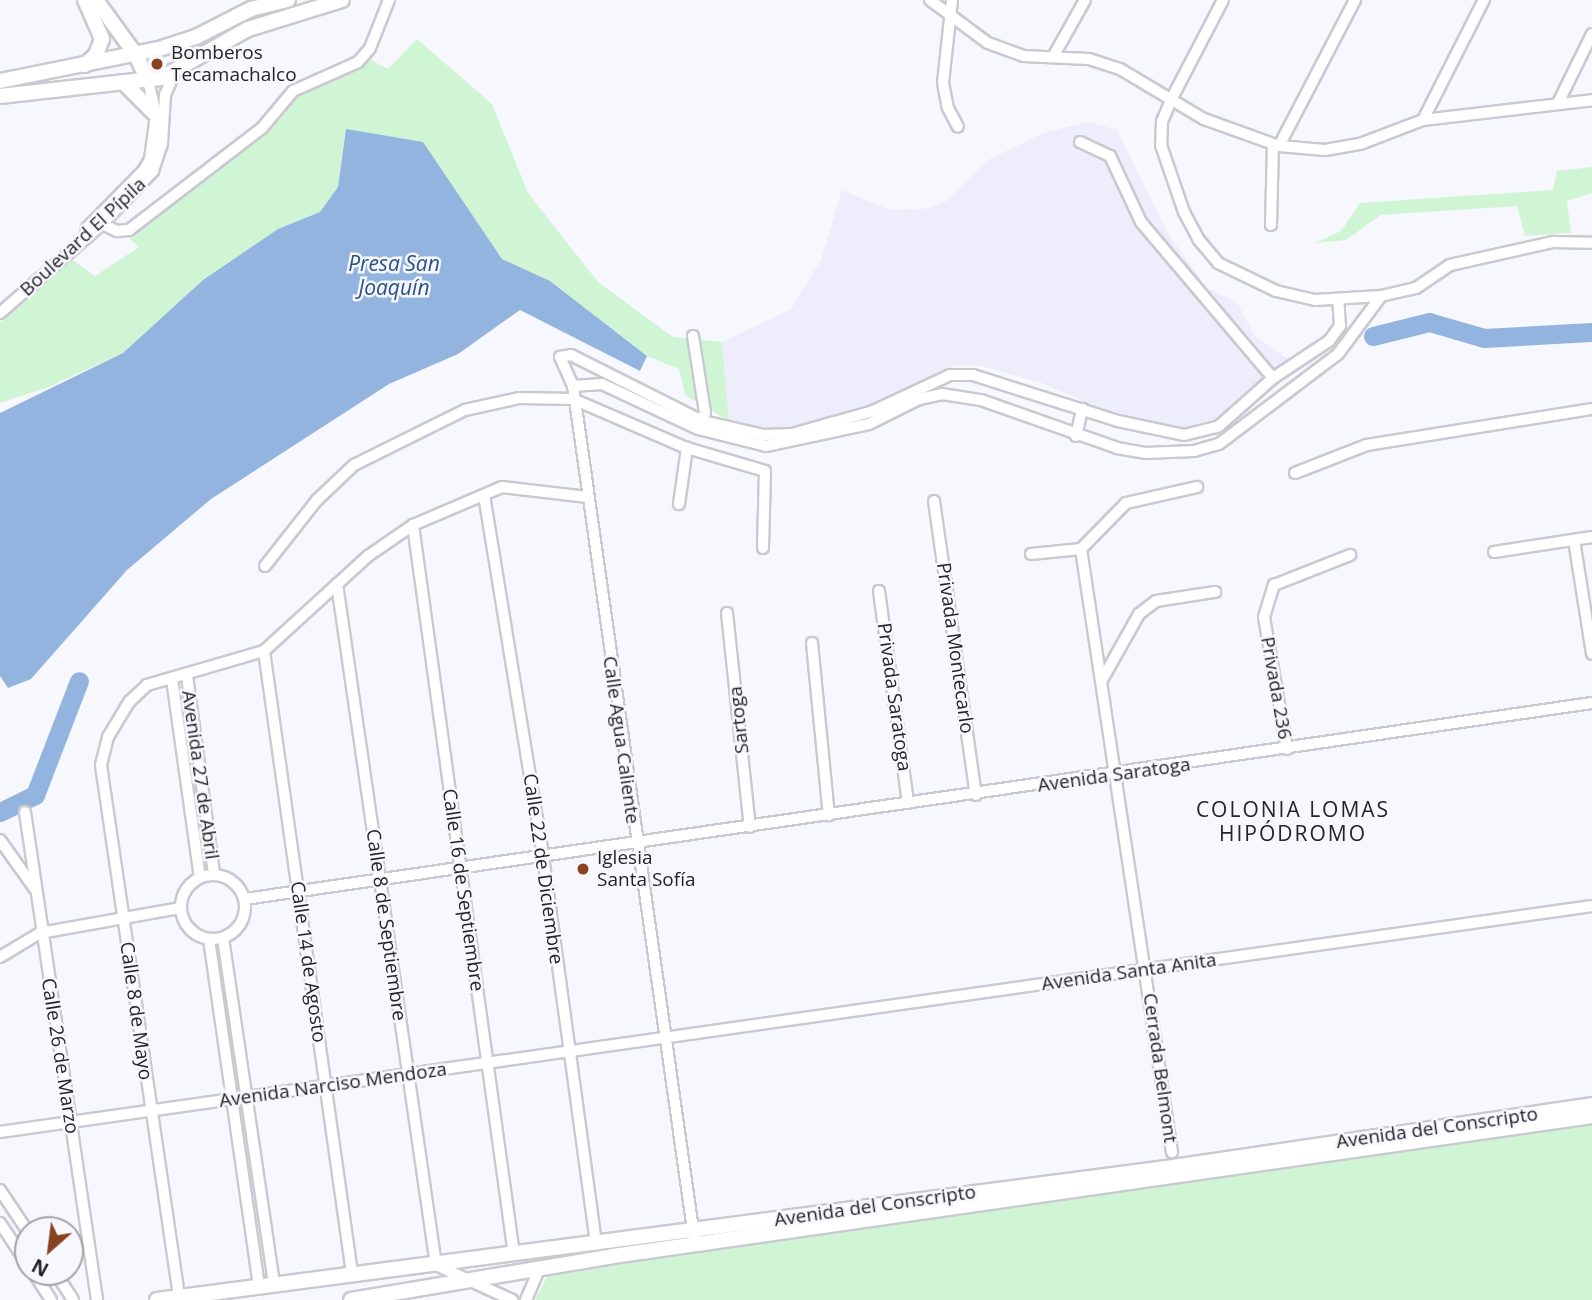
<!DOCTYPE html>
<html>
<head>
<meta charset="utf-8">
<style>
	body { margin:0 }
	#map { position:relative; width:1592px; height:1300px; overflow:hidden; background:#f7f7fe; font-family:"Open Sans",sans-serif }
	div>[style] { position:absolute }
	.built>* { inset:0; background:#eeedfc }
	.green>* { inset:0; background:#d0f5d4 }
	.water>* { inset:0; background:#93b4df }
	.river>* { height:19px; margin:-9.5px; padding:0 9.5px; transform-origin:9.5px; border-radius:9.5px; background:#93b4df }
	.roads { filter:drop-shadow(2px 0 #cac9d1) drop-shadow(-2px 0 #cac9d1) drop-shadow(0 2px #cac9d1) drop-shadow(0 -2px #cac9d1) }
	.minor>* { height:10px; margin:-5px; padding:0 5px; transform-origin:5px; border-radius:5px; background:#fff }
	.minor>.ring { margin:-5px; padding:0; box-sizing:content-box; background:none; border:10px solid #fff; border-radius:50% }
	.major>* { height:14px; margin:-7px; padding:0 7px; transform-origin:7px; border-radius:7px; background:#fff }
	.dots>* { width:19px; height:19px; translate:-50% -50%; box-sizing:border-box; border:4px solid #f7f7fe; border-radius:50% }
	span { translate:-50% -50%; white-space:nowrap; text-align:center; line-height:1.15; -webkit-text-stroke:5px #f7f7fe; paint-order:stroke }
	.poi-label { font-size:19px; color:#252527 }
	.left { translate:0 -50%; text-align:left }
	.street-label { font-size:19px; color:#252527 }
	.water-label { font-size:21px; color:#265287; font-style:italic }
	.neighbourhood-label { font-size:21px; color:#252527; letter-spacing:2px }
	.north { position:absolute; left:14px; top:1216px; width:70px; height:70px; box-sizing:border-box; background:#f7f7fe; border:2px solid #a3a3a8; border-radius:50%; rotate:208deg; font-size:19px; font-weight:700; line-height:28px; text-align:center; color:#252527 }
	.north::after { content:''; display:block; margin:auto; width:24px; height:32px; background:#8a4320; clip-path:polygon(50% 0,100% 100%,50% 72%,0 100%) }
</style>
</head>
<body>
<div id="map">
	<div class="built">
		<div style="clip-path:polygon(1088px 122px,1117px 130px,1167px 232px,1207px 288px,1237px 302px,1254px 335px,1288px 359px,1265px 374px,1260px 384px,1221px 421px,1177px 429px,1095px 406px,1042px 383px,981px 366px,955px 365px,852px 413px,814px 424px,772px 429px,729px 421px,722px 342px,791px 309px,821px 260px,842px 190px,890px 210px,923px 209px,945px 202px,986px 161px,1043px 133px)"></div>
	</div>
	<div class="green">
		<div style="clip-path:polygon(417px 39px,492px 104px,528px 193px,598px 282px,673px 337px,722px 342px,729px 421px,685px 395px,679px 369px,647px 356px,550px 281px,502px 259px,476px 221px,346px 129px,338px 187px,320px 212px,278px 229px,203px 280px,123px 353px,46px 388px,0 403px,0 322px,73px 260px,95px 276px,139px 247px,129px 238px,273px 127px,291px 99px,371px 60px,388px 69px)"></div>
		<div style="clip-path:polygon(1592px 167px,1592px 193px,1567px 201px,1571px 233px,1525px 236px,1517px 206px,1381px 215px,1346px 240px,1316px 243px,1341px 231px,1360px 203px,1553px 190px,1557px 171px)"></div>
		<div style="clip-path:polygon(1592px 1122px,1592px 1300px,535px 1300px,549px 1273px)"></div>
	</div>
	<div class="water">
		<div style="clip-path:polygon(346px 129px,423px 142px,502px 259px,550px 281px,647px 356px,640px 371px,520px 310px,458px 354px,389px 384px,211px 499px,127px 570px,31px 679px,8px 688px,0 676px,0 413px,123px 353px,203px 280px,278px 229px,320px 212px,338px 187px)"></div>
	</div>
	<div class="river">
		<div style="left:1373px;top:336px;width:58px;rotate:-14deg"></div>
		<div style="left:1429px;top:322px;width:57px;rotate:16.2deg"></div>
		<div style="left:1484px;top:338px;width:108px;rotate:-3.2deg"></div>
		<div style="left:0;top:812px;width:39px;rotate:-26deg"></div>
		<div style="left:35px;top:795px;width:122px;rotate:-68.9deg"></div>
	</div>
	<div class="roads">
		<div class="minor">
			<div style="left:930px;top:0;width:72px;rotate:36.6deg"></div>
			<div style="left:988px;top:43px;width:37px;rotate:20deg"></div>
			<div style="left:1023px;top:56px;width:66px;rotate:2.6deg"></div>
			<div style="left:1089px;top:59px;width:33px;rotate:18deg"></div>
			<div style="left:1120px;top:69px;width:98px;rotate:30.8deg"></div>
			<div style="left:1204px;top:119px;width:80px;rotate:19.8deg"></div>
			<div style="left:1279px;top:146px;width:46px;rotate:5deg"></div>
			<div style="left:1325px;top:150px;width:36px;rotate:-10deg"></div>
			<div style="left:1360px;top:144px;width:67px;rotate:-20.9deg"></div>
			<div style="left:1423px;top:120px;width:170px;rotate:-6.7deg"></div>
			<div style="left:952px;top:0;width:83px;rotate:96.2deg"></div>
			<div style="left:943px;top:83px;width:25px;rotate:79deg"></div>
			<div style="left:948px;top:108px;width:21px;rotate:62deg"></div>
			<div style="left:1223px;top:0;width:110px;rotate:117.5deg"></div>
			<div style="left:1172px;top:98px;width:25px;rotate:113deg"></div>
			<div style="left:1162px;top:121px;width:24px;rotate:92deg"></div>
			<div style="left:1161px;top:145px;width:71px;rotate:71.1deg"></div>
			<div style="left:1184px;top:212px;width:32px;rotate:62deg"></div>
			<div style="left:1199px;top:240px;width:30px;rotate:50deg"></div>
			<div style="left:1218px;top:263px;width:64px;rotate:25.8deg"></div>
			<div style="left:1276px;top:291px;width:40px;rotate:13deg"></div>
			<div style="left:1315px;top:300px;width:66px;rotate:-3.5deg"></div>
			<div style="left:1381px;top:296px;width:36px;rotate:-13deg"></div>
			<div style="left:1416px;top:288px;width:41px;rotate:-34.1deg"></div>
			<div style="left:1450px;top:265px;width:106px;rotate:-12.6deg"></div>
			<div style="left:1553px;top:242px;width:39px;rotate:1deg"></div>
			<div style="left:1053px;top:57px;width:65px;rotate:-60.7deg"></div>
			<div style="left:1558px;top:103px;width:77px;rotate:-63.8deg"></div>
			<div style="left:1423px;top:120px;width:135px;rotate:-63.1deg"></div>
			<div style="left:1080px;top:142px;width:33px;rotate:25deg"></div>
			<div style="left:1110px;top:156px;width:73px;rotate:64.8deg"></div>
			<div style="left:1141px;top:222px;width:204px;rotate:49.8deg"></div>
			<div style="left:1279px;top:146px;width:165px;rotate:-62.5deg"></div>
			<div style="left:102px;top:224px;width:17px;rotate:25deg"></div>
			<div style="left:117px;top:231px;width:12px;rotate:-5deg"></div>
			<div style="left:129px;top:230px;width:168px;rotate:-37.5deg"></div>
			<div style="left:262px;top:128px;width:48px;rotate:-50deg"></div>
			<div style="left:293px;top:91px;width:71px;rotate:-24deg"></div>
			<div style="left:358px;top:62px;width:18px;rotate:-49deg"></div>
			<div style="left:370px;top:48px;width:52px;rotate:-68.4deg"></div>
			<div style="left:1271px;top:225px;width:80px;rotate:-88.6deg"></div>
			<div style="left:86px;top:229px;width:83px;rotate:-45.5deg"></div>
			<div style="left:144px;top:170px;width:13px;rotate:-61deg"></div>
			<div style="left:150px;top:159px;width:44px;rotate:-82.2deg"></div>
			<div style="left:156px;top:115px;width:35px;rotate:-103deg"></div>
			<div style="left:0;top:313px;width:135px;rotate:-41.1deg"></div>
			<div style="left:102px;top:224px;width:74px;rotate:-46.1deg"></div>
			<div style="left:153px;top:171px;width:28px;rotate:-72deg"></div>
			<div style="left:162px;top:144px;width:49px;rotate:-86.5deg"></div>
			<div style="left:165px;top:95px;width:23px;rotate:-67deg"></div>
			<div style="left:693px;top:336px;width:78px;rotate:81.1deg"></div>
			<div style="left:705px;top:413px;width:14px;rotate:115deg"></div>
			<div style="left:573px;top:386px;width:29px;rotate:-4deg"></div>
			<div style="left:602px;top:384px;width:106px;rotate:25.1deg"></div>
			<div style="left:698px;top:429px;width:70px;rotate:14deg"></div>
			<div style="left:766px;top:446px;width:105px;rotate:-12.1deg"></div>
			<div style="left:869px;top:424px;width:56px;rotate:-26.6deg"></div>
			<div style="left:919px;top:399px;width:24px;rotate:-12deg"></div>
			<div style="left:942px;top:394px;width:39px;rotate:9deg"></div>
			<div style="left:981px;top:400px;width:144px;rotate:19.4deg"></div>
			<div style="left:1117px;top:448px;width:28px;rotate:10deg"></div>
			<div style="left:1145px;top:453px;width:49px;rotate:-2.3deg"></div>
			<div style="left:1194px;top:451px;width:26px;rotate:-16deg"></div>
			<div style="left:1219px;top:444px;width:149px;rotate:-37.1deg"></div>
			<div style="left:1338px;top:354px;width:72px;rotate:-53.4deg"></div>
			<div style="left:1076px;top:436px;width:28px;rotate:-77deg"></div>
			<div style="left:1295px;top:473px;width:77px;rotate:-21.3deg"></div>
			<div style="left:1367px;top:445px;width:228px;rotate:-9.1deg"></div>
			<div style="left:484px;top:495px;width:366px;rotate:80.7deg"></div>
			<div style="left:543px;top:856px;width:392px;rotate:82.2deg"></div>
			<div style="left:934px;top:501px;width:297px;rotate:81.9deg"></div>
			<div style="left:679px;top:504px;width:57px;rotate:-81.9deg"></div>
			<div style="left:413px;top:525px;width:737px;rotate:82.12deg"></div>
			<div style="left:1574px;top:540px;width:115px;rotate:81deg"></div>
			<div style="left:1081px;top:549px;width:610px;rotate:81.42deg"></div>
			<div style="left:1081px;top:549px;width:64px;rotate:-45.6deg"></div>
			<div style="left:1126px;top:503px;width:73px;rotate:-12.7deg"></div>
			<div style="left:1494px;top:552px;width:99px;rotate:-8.7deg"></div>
			<div style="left:1031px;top:554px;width:50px;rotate:-5.7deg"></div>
			<div style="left:265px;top:566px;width:84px;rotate:-51.8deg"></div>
			<div style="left:317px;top:500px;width:51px;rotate:-43.4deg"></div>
			<div style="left:354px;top:465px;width:124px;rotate:-26.4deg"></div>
			<div style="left:465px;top:410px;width:55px;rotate:-12.5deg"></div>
			<div style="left:519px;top:398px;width:54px;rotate:1.1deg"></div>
			<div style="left:573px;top:399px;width:124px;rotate:23.3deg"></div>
			<div style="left:687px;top:448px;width:81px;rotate:16.4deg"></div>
			<div style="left:765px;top:471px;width:77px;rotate:91.5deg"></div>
			<div style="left:337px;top:584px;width:688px;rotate:81.73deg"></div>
			<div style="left:436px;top:1265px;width:84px;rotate:24.7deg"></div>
			<div style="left:879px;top:591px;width:214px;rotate:82.2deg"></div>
			<div style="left:727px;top:613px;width:215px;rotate:83.9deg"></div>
			<div style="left:812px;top:643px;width:173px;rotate:84.4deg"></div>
			<div style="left:264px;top:651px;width:628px;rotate:81.95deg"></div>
			<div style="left:187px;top:676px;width:200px;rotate:82.2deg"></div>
			<div style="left:172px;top:679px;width:200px;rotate:82deg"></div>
			<div style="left:1102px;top:680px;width:76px;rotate:-60.7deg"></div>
			<div style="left:1139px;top:614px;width:21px;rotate:-37deg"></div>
			<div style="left:1156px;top:601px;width:60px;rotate:-8.7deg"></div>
			<div style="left:1287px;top:749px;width:134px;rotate:-99.9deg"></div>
			<div style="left:1264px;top:617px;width:34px;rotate:-73deg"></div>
			<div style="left:1274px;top:585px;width:82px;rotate:-21.5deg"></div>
			<div style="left:25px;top:812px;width:493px;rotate:81.6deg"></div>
			<div style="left:0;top:840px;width:60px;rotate:54.5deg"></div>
			<div class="ring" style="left:181px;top:875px;width:54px;height:54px"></div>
			<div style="left:245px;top:899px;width:1361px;rotate:-8.28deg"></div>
			<div style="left:223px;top:938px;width:351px;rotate:81.6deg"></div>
			<div style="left:209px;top:939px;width:353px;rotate:81.8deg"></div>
			<div style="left:0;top:957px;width:47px;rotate:-31deg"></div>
			<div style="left:40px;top:933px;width:143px;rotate:-10.1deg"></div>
			<div style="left:0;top:1132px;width:1608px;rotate:-8.08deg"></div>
			<div style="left:0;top:1190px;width:50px;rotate:56.3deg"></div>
			<div style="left:0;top:1223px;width:50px;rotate:56.3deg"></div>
			<div style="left:694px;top:1237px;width:860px;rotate:-98.09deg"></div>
			<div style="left:573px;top:386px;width:32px;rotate:-114deg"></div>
			<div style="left:560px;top:357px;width:11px;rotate:-10deg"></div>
			<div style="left:571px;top:355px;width:147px;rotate:26.7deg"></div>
			<div style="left:702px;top:421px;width:64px;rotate:12.7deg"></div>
			<div style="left:764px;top:435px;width:28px;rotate:-2deg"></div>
			<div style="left:792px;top:434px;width:41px;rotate:-15.8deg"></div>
			<div style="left:831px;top:423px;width:44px;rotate:-15.9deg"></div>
			<div style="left:873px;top:411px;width:85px;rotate:-25.1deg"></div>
			<div style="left:950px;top:375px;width:23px"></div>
			<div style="left:973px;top:375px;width:152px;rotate:17.6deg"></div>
			<div style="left:1118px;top:421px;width:67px;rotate:12deg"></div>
			<div style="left:1184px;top:435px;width:36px;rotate:-14deg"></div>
			<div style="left:1219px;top:426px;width:72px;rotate:-41.6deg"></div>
			<div style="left:1273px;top:378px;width:67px;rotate:-33.5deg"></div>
			<div style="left:1329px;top:341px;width:19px;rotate:-54deg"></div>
			<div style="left:1340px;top:326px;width:27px;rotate:-94deg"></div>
			<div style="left:33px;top:1272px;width:33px;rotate:57deg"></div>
			<div style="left:55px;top:1272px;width:33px;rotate:57deg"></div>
			<div style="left:179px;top:1296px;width:537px;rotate:-98.36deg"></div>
			<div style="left:101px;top:765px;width:29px;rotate:-76deg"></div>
			<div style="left:108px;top:737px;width:41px;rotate:-59deg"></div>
			<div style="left:129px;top:702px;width:25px;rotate:-43deg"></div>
			<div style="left:147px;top:685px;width:122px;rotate:-16.2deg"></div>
			<div style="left:264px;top:651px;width:141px;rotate:-42.4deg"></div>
			<div style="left:368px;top:556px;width:55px;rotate:-34.6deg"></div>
			<div style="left:413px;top:525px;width:97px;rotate:-23.1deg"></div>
			<div style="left:502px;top:487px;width:86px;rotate:6.7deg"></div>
			<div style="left:526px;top:1300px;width:34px;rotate:-67deg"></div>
		</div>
		<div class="major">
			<div style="left:85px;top:0;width:43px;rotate:66.4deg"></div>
			<div style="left:102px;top:39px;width:17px;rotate:111deg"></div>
			<div style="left:96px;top:55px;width:15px;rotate:138deg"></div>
			<div style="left:96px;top:0;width:68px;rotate:54deg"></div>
			<div style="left:136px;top:55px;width:29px;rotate:65deg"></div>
			<div style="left:0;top:81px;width:162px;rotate:-11.4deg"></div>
			<div style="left:159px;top:49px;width:39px;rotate:-18deg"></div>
			<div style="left:196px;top:37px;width:62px;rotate:-27deg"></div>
			<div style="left:251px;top:9px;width:38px;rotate:-14deg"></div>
			<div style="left:123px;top:82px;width:47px;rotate:45deg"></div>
			<div style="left:0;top:96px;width:162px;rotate:-6.4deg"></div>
			<div style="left:161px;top:78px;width:100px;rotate:-29.4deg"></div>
			<div style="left:248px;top:29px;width:98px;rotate:-17.1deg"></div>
			<div style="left:157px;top:1300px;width:1032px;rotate:-7.46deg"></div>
			<div style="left:1180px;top:1166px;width:416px;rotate:-8.4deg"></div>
			<div style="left:351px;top:1300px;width:266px;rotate:-9.5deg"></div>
			<div style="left:613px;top:1256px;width:989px;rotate:-8.14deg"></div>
		</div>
	</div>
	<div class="dots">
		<div style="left:157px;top:64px;background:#8a4320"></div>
		<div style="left:583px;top:869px;background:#8a4320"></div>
	</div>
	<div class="poi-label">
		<span class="left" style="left:171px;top:64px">Bomberos<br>Tecamachalco</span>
		<span class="left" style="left:597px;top:869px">Iglesia<br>Santa Sofía</span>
	</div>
	<div class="street-label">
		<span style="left:83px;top:237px;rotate:-43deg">Boulevard El Pípila</span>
		<span style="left:955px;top:648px;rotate:82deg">Privada Montecarlo</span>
		<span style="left:1276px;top:688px;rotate:80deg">Privada 236</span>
		<span style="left:894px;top:697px;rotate:82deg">Privada Saratoga</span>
		<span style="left:739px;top:720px;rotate:-96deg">Sartoga</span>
		<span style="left:621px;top:740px;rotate:82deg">Calle Agua Caliente</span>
		<span style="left:200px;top:775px;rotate:82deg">Avenida 27 de Abril</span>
		<span style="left:1114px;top:775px;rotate:-8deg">Avenida Saratoga</span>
		<span style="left:543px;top:869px;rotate:82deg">Calle 22 de Diciembre</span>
		<span style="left:463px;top:890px;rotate:82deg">Calle 16 de Septiembre</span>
		<span style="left:386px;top:925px;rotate:82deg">Calle 8 de Septiembre</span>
		<span style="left:308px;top:962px;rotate:82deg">Calle 14 de Agosto</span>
		<span style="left:1129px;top:972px;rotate:-8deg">Avenida Santa Anita</span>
		<span style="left:136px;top:1011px;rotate:82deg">Calle 8 de Mayo</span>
		<span style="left:60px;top:1056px;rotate:81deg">Calle 26 de Marzo</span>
		<span style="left:1160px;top:1068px;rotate:82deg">Cerrada Belmont</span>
		<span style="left:333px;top:1085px;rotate:-8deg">Avenida Narciso Mendoza</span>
		<span style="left:1437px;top:1128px;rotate:-8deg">Avenida del Conscripto</span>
		<span style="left:875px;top:1206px;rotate:-8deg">Avenida del Conscripto</span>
	</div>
	<div class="water-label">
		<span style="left:394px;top:275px">Presa San<br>Joaquín</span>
	</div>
	<div class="neighbourhood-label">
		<span style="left:1293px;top:821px">COLONIA LOMAS<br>HIPÓDROMO</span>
	</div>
	<div class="north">N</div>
</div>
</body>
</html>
